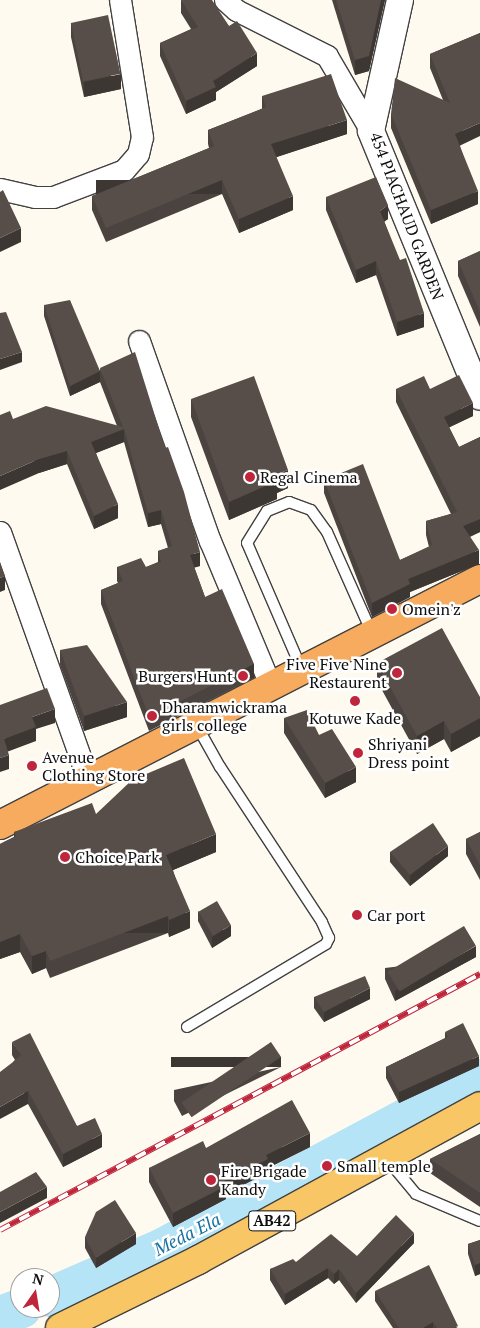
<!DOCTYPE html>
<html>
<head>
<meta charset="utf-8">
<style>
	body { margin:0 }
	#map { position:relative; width:480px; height:1328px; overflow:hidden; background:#fffaef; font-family:"PT Serif",serif }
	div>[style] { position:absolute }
	.river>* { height:40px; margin:-20px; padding:0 20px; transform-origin:20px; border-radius:20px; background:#b4e4f6 }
	.roads { filter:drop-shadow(1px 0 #414141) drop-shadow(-1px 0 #414141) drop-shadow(0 1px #414141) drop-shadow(0 -1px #414141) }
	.service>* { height:10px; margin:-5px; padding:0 5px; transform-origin:5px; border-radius:5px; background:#fff }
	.minor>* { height:21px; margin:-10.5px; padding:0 10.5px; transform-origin:10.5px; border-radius:10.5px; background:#fff }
	.tertiary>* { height:26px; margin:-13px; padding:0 13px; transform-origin:13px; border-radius:13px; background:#fff }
	.primary>* { height:28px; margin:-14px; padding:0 14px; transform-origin:14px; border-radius:14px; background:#f9c665 }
	.trunk>* { height:28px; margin:-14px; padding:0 14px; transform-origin:14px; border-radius:14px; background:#f7ab5e }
	.rail>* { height:5.5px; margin-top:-2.75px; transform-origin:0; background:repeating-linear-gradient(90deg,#fff 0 11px,#bf253b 0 22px); box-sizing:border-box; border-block:1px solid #bf253b }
	.wall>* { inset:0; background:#4b4340 }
	.shaded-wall>* { inset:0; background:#3d3734; transform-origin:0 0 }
	.building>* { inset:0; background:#574e4a; transform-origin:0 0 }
	.dots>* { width:14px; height:14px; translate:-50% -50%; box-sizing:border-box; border:2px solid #fff; border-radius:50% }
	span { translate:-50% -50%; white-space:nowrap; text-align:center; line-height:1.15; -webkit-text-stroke:5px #fff; paint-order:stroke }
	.shield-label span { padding:1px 4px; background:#fff; border:1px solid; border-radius:4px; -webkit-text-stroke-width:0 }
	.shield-label { font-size:15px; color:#0e0e0e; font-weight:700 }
	.street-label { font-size:16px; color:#0e0e0e }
	.poi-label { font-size:16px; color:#0e0e0e }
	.left { translate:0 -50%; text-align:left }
	.right { translate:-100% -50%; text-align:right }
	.water-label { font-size:18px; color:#1672a1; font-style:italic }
	.north { position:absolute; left:10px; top:1268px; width:50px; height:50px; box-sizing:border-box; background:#fff; border:1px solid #9f9f9f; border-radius:50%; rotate:13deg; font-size:14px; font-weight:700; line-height:20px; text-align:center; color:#0e0e0e }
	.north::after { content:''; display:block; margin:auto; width:18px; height:22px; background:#bf253b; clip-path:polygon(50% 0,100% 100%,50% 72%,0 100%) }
</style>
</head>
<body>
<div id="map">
	<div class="river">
		<div style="left:50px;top:1297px;width:123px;rotate:-23.4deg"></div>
		<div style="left:163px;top:1248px;width:359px;rotate:-28.1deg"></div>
		<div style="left:0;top:1316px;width:23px;rotate:-20deg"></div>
	</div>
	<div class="roads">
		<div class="service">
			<div style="left:302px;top:670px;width:138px;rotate:-113.4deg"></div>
			<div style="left:247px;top:543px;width:38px;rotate:-58deg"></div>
			<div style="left:267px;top:511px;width:24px;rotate:-22deg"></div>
			<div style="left:289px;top:502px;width:23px;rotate:20deg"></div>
			<div style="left:311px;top:510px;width:27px;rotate:54deg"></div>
			<div style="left:327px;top:532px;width:111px;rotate:66deg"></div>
			<div style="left:187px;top:1027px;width:162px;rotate:-30.8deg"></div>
			<div style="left:326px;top:944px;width:7px;rotate:-63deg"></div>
			<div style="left:329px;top:938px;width:17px;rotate:-114deg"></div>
			<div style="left:322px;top:922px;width:186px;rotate:-123.3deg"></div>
			<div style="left:220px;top:767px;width:47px;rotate:-119.3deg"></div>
			<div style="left:387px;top:1159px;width:45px;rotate:50.4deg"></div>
			<div style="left:416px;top:1194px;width:69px;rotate:22.9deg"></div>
		</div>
		<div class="minor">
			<div style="left:225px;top:0;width:15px;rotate:42deg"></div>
			<div style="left:236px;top:10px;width:102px;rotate:26.8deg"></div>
			<div style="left:327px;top:56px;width:87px;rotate:59.6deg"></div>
			<div style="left:0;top:189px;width:36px;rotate:13deg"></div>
			<div style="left:35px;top:197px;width:18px"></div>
			<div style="left:53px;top:197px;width:76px;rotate:-20.8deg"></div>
			<div style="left:124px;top:170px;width:21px;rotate:-49deg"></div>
			<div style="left:138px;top:154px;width:17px;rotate:-77deg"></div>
			<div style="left:142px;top:137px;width:139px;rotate:-99.1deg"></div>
			<div style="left:139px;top:341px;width:212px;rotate:70.5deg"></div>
			<div style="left:210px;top:541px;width:158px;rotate:67.3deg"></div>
			<div style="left:0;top:532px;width:265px;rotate:70.4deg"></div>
		</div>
		<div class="tertiary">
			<div style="left:400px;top:0;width:134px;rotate:102.5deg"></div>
			<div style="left:371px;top:131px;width:287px;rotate:67.7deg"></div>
		</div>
		<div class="primary">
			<div style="left:60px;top:1328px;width:154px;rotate:-26.2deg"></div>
			<div style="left:198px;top:1260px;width:321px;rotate:-28.6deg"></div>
		</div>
		<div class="trunk">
			<div style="left:0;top:825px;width:539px;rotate:-27.14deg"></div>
		</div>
	</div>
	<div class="rail">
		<div style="left:0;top:1230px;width:544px;rotate:-28.07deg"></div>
	</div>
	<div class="wall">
		<div style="clip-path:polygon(181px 0,229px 26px,257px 66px,216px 92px,216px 100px,186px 114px,160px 56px,160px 43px,191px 29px,181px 13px)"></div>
		<div style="clip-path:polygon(332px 0,385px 0,369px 71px,355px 75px)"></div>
		<div style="clip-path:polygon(71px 23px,121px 89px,84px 97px,71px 37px)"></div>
		<div style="clip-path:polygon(480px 33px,460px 146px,478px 204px,431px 224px,391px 128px,391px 114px,443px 100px,430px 68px,430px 54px)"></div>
		<div style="clip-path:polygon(262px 96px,347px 134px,276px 157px,293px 210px,239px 233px,222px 194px,106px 242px,92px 210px,92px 196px,209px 148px,208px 144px,208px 130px,262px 109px)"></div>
		<div style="clip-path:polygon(326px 197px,388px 219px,384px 221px,424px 327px,397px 336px,376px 275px,356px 283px,326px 210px)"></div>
		<div style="clip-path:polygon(480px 251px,480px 327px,458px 276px,458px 261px)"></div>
		<div style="clip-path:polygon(44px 305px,100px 371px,100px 368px,200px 566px,194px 567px,205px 597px,254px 678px,149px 731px,101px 604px,101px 590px,118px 583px,117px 581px,117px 567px,146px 567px,158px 562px,158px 551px,168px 548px,161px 524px,148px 527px,124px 442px,96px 453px,118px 518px,94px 529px,67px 464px,39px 473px,13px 419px,117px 426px,100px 382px,70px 396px,44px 316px)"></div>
		<div style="clip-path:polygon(396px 389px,430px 389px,473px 416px,449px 427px,459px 447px,480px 437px,480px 532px,470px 537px,479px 564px,410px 592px,410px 597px,372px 617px,324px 493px,324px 480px,400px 560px,429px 547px,426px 535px,426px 521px,451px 514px,396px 402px)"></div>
		<div style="clip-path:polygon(191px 399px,288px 488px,277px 493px,277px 499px,229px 520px,191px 417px)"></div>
		<div style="clip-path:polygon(60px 650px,127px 717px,84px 731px,60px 665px)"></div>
		<div style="clip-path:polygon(377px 663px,480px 697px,480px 736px,451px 752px,444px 739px,417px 754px,377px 681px)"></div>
		<div style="clip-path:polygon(284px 718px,319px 735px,356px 782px,325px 798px,284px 733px)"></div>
		<div style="clip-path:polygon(96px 814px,216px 852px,173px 870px,190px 928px,169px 937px,168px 933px,50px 978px,46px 968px,32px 974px,20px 952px,0 959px,0 844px,14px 837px,14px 832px)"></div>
		<div style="clip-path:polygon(480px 832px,480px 880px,466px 854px,466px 839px)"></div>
		<div style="clip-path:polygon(390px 852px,448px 856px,410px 886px,390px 862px)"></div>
		<div style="clip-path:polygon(198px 911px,231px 936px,212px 948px,198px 921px)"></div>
		<div style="clip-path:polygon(476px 957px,395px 1001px,385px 979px,385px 968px)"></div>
		<div style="clip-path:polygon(314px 997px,370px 999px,324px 1022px,314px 1008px)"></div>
		<div style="clip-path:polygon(445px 1032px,479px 1066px,399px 1103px,386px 1078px,386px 1067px,445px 1038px)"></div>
		<div style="clip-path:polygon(12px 1042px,77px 1126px,102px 1147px,63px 1167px,28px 1104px,13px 1062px,15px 1060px,12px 1055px)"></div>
		<div style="clip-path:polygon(281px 1067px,182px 1116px,174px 1101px,174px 1090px)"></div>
		<div style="clip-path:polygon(480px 1134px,480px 1207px,430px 1173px,430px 1159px)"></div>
		<div style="clip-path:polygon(310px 1147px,268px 1168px,268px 1172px,226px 1194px,226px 1199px,173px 1227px,149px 1182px,149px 1168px,206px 1148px)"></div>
		<div style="clip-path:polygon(85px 1237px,136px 1244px,96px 1268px,85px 1248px)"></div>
		<div style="clip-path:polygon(480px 1240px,480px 1274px,475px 1276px,468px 1254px,468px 1244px)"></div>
		<div style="clip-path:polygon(414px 1243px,356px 1303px,339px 1280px,334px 1284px,328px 1278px,285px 1305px,270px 1280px,270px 1269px,296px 1262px,357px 1256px)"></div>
		<div style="clip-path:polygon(375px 1291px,458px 1328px,393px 1328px,375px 1301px)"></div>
	</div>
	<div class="shaded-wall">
		<div style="clip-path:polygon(381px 0,385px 0,369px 71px,355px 75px,355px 60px)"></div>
		<div style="clip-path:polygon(257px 53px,257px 66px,216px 92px,216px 100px,186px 114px,186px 101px,213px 81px)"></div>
		<div style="clip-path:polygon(121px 74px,121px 89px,84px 97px,84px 82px)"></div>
		<div style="clip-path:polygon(347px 120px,347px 134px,271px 159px,271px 144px)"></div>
		<div style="clip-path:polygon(480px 123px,480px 136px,455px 148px,455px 134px)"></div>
		<div style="left:222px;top:180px;width:14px;height:126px;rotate:90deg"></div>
		<div style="clip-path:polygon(478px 191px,478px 204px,431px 224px,431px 210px)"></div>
		<div style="clip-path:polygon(293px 196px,293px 210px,239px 233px,239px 219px)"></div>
		<div style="clip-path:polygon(388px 205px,388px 219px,380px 225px,380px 211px)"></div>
		<div style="clip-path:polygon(21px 228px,21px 242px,0 252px,0 238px)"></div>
		<div style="clip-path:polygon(376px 261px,376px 275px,356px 283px,356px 270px)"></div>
		<div style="clip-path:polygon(424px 313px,424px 327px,397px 336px,397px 322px)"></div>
		<div style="clip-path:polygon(22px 352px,22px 362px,0 370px,0 359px)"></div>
		<div style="clip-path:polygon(100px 371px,100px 382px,70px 396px,70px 386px)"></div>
		<div style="clip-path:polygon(473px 403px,473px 416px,444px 430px,444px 417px)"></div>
		<div style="clip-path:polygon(124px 429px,124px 442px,91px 455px,91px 442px)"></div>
		<div style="clip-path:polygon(67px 451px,67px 464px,39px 473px,0 490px,0 476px,39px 459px)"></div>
		<div style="clip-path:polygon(288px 470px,288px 488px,277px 493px,277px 499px,229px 520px,229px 502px,275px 475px)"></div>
		<div style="clip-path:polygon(118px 504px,118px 518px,94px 529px,94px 516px)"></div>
		<div style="clip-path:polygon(161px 510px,161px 524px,148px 527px,148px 513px)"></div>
		<div style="clip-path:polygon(480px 519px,480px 532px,463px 539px,463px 526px)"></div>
		<div style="clip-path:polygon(479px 550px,479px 564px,410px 592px,410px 597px,372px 617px,372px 603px,408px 579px)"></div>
		<div style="clip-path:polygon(200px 552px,200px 566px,190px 569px,190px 555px)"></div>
		<div style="clip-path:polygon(5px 576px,5px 590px,0 592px,0 578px)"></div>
		<div style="left:254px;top:664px;width:14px;height:118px;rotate:90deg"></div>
		<div style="clip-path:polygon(127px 702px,127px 717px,84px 731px,84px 716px)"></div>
		<div style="clip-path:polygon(55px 709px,55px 723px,36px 729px,36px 741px,4px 753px,4px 739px,32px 717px)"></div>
		<div style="clip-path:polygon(480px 718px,480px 736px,451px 752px,451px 734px)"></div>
		<div style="clip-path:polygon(444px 721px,444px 739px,417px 754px,417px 736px)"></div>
		<div style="clip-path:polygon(9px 755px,9px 769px,0 772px,0 758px)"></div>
		<div style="clip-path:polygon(356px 767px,356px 782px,325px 798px,325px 783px)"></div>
		<div style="clip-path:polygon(216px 834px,216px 852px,166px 873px,166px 855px)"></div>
		<div style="clip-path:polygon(448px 846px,448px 856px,410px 886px,410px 875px)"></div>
		<div style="clip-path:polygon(190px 911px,190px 928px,169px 937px,169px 920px)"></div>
		<div style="left:168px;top:916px;width:17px;height:126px;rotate:90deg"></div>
		<div style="clip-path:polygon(231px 925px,231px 936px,212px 948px,212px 937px)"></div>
		<div style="clip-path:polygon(20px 934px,20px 952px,0 959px,0 942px)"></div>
		<div style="clip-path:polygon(476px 946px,476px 957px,395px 1001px,395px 991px)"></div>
		<div style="clip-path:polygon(46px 951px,46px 968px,32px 974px,32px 956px)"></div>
		<div style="clip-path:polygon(370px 988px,370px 999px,324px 1022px,324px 1012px)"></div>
		<div style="clip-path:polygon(479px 1056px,479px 1066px,399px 1103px,399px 1092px)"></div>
		<div style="left:281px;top:1057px;width:10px;height:110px;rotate:90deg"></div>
		<div style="clip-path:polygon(28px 1091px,28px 1104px,0 1119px,0 1107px)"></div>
		<div style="clip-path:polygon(310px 1133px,310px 1147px,268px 1168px,268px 1172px,226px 1194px,226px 1199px,173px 1227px,173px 1213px,266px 1155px)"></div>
		<div style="clip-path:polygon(102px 1134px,102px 1147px,63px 1167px,63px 1154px)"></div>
		<div style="clip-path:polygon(47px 1187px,47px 1198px,0 1223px,0 1212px)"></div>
		<div style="clip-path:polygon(136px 1233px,136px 1244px,96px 1268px,96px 1258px)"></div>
		<div style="clip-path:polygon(414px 1233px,414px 1243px,356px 1303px,356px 1293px)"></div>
		<div style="clip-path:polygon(480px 1263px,480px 1274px,475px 1276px,475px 1265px)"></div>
		<div style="clip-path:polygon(328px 1268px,328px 1278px,285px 1305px,285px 1294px)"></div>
		<div style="clip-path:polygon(339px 1269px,339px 1280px,334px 1284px,334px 1274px)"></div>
		<div style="clip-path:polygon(433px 1322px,433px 1328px,423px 1328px)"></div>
	</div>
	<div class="building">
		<div style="clip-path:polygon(181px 0,212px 0,229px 26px,237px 21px,257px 53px,213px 81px,216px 87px,186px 101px,160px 43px,198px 27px)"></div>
		<div style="clip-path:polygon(336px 0,381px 0,369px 56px,355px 60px)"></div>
		<div style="left:108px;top:15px;width:60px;height:38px;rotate:78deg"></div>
		<div style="clip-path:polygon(480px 33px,480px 123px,455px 134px,478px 191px,431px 210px,391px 114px,395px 78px,450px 103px,430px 54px)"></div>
		<div style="clip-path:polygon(331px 74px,347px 120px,271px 144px,293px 196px,239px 219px,222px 180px,106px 228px,92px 196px,214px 146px,208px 130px,266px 107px,262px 96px)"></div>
		<div style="clip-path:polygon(376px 177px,388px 205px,380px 211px,400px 260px,406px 258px,424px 313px,397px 322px,376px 261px,356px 270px,326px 197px)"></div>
		<div style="clip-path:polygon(3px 190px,21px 228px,0 238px,0 192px)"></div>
		<div style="clip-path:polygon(480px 251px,480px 312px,458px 261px)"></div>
		<div style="clip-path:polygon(70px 300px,100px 371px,70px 386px,44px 305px)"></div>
		<div style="clip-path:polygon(6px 312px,22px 352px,0 359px,0 313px)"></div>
		<div style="clip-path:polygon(135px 352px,165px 448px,168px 447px,184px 492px,200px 552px,190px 555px,205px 597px,222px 589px,254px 664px,149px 717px,101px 590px,123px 581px,117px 567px,141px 558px,146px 567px,161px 562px,158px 551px,172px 546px,161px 510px,148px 513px,124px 429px,91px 442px,118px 504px,94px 516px,67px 451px,39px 459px,0 476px,0 415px,10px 411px,13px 419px,46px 406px,123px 427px,100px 368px)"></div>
		<div style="clip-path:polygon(459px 375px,473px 403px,444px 417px,459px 447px,480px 437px,480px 519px,463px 526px,479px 550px,408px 579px,410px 584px,372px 603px,324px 480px,363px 464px,400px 560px,432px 545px,426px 521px,457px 512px,396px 389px,424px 376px,430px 389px)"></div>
		<div style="clip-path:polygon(254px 376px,288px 470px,275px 475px,277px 481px,229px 502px,191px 399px)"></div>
		<div style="clip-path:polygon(0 562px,5px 576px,0 578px)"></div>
		<div style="clip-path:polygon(442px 628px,480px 697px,480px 718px,451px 734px,444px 721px,417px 736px,377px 663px)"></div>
		<div style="clip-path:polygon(87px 645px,127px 702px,84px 716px,60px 650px)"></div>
		<div style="clip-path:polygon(47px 688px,55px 709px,32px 717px,36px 727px,4px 739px,9px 755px,0 758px,0 705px)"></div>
		<div style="clip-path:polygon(307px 710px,319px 735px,332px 729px,356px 767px,325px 783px,284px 718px)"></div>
		<div style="clip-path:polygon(184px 758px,216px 834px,166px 855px,190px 911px,169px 920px,168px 916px,50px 961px,46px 951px,32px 956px,20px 934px,0 942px,0 844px,16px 836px,14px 832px,92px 803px,96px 814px,132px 780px)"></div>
		<div style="clip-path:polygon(433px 823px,448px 846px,410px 875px,390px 852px)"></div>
		<div style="clip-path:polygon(480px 832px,480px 865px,466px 839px)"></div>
		<div style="left:217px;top:901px;width:28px;height:21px;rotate:60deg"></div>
		<div style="left:464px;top:926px;width:23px;height:89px;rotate:59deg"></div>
		<div style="clip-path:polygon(365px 976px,370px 988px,324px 1012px,314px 997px)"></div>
		<div style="clip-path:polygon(463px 1023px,479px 1056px,399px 1092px,386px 1067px,448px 1037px,445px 1032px)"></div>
		<div style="clip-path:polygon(30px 1033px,77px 1126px,95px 1118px,102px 1134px,63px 1154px,28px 1091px,0 1107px,0 1072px,13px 1062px,21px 1055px,12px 1042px)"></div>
		<div style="left:271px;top:1042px;width:18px;height:108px;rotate:56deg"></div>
		<div style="clip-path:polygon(292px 1100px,310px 1133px,266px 1155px,268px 1159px,224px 1181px,226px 1186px,173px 1213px,149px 1168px,203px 1141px,206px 1148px)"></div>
		<div style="clip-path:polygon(480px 1134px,480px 1193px,430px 1159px)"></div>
		<div style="clip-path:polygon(36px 1172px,47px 1187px,0 1212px,0 1192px)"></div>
		<div style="clip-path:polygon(115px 1200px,136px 1233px,96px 1258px,85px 1237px,96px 1212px)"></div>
		<div style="clip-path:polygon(396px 1215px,414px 1233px,356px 1293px,339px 1269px,334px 1274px,328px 1268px,285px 1294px,270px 1269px,293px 1259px,296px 1262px,331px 1234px,357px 1256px)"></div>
		<div style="clip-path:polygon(480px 1240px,480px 1263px,475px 1265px,468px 1244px)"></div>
		<div style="clip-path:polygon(429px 1265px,458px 1326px,454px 1328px,437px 1328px,433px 1322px,423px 1328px,399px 1328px,375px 1291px)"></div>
	</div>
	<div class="dots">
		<div style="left:250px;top:477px;background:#bf253b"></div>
		<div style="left:392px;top:609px;background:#bf253b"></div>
		<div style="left:397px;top:673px;background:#bf253b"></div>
		<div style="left:243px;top:676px;background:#bf253b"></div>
		<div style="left:355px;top:701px;background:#bf253b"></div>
		<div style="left:152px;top:716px;background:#bf253b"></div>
		<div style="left:358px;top:753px;background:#bf253b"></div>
		<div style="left:32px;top:766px;background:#bf253b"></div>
		<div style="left:65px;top:857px;background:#bf253b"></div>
		<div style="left:357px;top:915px;background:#bf253b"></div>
		<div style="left:327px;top:1166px;background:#bf253b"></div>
		<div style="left:211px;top:1180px;background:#bf253b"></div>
	</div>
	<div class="shield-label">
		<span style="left:272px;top:1221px">AB42</span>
	</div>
	<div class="street-label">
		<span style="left:407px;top:216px;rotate:69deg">454 PIACHAUD GARDEN</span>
	</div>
	<div class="poi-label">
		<span class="left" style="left:260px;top:477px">Regal Cinema</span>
		<span class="left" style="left:402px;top:609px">Omein'z</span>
		<span class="right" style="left:387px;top:673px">Five Five Nine<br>Restaurent</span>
		<span class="right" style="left:233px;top:676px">Burgers Hunt</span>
		<span class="left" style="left:162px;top:716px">Dharamwickrama<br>girls college</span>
		<span style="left:355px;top:718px">Kotuwe Kade</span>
		<span class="left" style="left:368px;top:753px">Shriyani<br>Dress point</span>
		<span class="left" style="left:42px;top:766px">Avenue<br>Clothing Store</span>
		<span class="left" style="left:75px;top:857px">Choice Park</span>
		<span class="left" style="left:367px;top:915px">Car port</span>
		<span class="left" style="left:337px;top:1166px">Small temple</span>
		<span class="left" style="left:221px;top:1180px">Fire Brigade<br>Kandy</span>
	</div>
	<div class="water-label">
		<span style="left:187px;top:1234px;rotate:-27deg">Meda Ela</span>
	</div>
	<div class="north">N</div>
</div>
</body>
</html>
